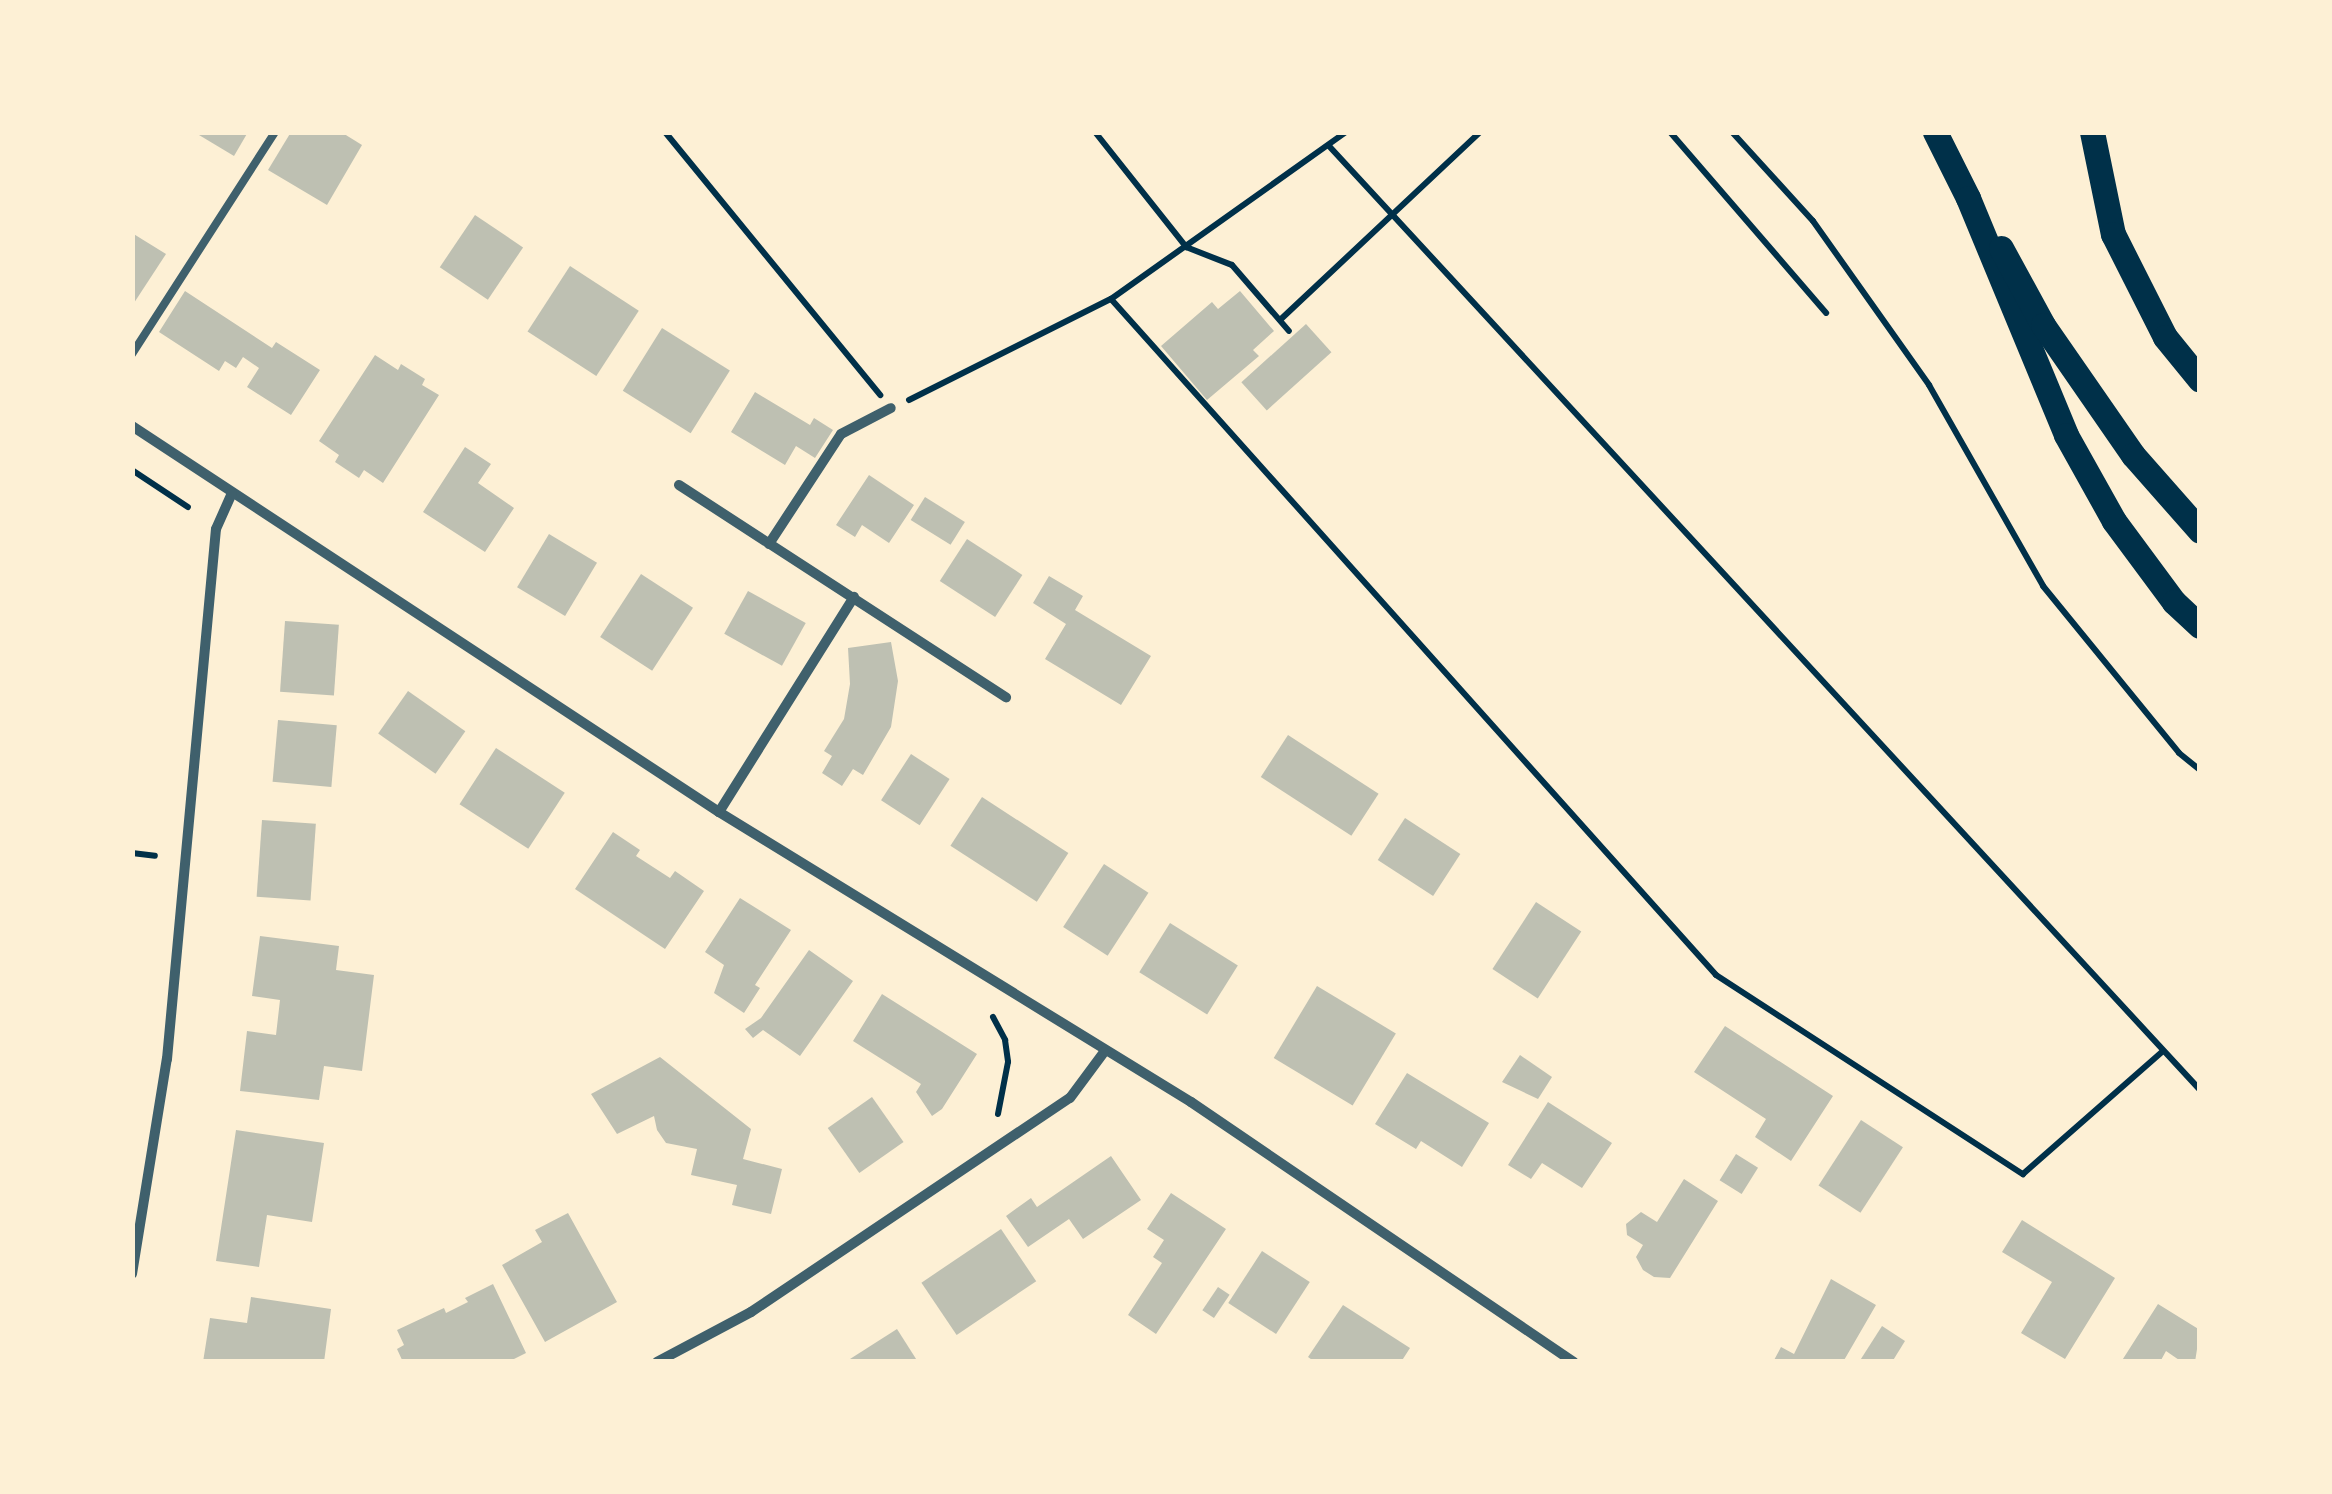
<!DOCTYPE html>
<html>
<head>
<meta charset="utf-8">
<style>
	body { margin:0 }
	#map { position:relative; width:2332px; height:1494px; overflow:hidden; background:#fdf0d5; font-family:Ubuntu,sans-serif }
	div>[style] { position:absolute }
	.building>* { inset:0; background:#bec0b2; transform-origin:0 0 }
	.path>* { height:6px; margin:-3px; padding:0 3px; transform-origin:3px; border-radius:3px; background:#003049 }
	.service>* { height:8px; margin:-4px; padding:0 4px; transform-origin:4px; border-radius:4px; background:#3f606c }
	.minor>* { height:10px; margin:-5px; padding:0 5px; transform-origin:5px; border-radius:5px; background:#3f606c }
	.trunk>* { height:25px; margin:-12.5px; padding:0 12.5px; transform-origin:12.5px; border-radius:12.5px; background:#003049 }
	span { translate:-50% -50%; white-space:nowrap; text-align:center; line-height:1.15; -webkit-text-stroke:10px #fdf0d5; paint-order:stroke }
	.frame { position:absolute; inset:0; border:135px solid #fdf0d5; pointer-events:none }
</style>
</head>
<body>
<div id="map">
	<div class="building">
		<div style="clip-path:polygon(194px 132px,248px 132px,234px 156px)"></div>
		<div style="clip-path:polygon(291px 132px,341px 132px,362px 145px,327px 205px,268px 170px)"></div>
		<div style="left:475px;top:215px;width:58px;height:63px;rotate:34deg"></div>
		<div style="clip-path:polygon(132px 233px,166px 254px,132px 306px)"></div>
		<div style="left:570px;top:266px;width:82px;height:78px;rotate:33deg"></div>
		<div style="clip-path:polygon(185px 291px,272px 348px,276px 342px,320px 370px,291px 415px,247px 387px,259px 368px,243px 357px,236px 368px,225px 361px,219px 371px,159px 332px)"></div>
		<div style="clip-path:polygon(1240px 291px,1274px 331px,1253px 350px,1259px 356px,1207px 400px,1161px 346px,1212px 302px,1218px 309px)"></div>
		<div style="left:1306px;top:324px;width:38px;height:87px;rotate:48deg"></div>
		<div style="left:662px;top:328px;width:80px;height:74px;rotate:32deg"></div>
		<div style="clip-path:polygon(375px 355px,398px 370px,401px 364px,425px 379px,422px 385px,439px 395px,383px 483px,364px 470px,359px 478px,335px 462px,339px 455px,319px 441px)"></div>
		<div style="clip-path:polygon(755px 392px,810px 425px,814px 418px,833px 430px,815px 458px,796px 446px,785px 465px,731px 432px)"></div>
		<div style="clip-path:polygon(465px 447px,491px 464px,478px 483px,514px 508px,485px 552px,423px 512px)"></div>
		<div style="clip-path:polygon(869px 475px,914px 505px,889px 543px,862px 525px,855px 537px,836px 525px)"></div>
		<div style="left:925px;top:497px;width:47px;height:27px;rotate:32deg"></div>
		<div style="left:549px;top:534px;width:56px;height:62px;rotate:31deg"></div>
		<div style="left:967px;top:539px;width:66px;height:50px;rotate:33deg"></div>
		<div style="left:641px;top:574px;width:62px;height:75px;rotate:33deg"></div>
		<div style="clip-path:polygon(1049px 576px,1083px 596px,1075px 610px,1151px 656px,1121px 705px,1045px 659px,1066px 624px,1033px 603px)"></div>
		<div style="left:748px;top:591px;width:66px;height:49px;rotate:29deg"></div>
		<div style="left:285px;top:621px;width:54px;height:71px;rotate:4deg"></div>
		<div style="clip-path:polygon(891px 642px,898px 681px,891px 727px,863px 775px,853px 769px,842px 786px,822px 773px,832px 756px,824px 751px,844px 719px,850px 684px,848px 648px)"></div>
		<div style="left:408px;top:691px;width:70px;height:52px;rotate:35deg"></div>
		<div style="left:278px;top:720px;width:59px;height:62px;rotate:5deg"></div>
		<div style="left:1288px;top:735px;width:108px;height:50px;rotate:33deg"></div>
		<div style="left:496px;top:748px;width:82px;height:67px;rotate:33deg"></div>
		<div style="left:911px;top:754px;width:46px;height:55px;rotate:33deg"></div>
		<div style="left:982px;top:797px;width:103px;height:58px;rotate:33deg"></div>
		<div style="left:1405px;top:818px;width:66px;height:50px;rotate:33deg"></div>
		<div style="left:262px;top:820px;width:54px;height:77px;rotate:4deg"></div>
		<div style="clip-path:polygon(613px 832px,640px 850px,636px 856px,670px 878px,675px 871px,704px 891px,665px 949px,575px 889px)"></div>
		<div style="left:1104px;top:864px;width:53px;height:75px;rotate:33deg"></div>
		<div style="clip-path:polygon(740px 898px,791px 930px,755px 985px,760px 988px,744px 1013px,714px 993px,724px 965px,705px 952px)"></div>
		<div style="left:1536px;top:902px;width:54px;height:80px;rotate:33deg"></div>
		<div style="left:1170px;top:923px;width:80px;height:58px;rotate:32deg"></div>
		<div style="clip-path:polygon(260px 936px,339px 946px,336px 970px,374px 975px,362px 1071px,324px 1066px,319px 1100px,240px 1091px,247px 1031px,276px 1035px,280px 1000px,252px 996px)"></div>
		<div style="clip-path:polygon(809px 950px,853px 981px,800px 1056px,763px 1030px,753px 1038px,745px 1029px,761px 1018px)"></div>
		<div style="left:1317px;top:986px;width:92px;height:84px;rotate:31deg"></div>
		<div style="clip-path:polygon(882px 994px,977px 1054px,942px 1109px,932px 1116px,916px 1092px,921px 1084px,853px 1041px)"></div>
		<div style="clip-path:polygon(1725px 1026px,1833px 1096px,1791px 1161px,1755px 1137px,1766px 1119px,1694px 1072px)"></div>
		<div style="clip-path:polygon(1520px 1055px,1552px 1077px,1538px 1099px,1502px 1082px)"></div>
		<div style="clip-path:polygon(660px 1057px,751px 1129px,743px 1159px,782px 1169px,771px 1214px,732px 1205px,737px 1185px,691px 1175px,697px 1149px,666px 1143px,657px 1130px,654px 1116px,617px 1134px,591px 1094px)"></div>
		<div style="clip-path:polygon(1407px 1073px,1489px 1123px,1462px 1167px,1421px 1141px,1416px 1149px,1375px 1124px)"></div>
		<div style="left:872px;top:1097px;width:55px;height:54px;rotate:55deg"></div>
		<div style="clip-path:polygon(1548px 1102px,1612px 1143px,1582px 1188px,1542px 1163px,1531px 1179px,1508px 1165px)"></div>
		<div style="left:1861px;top:1120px;width:50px;height:78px;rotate:33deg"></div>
		<div style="clip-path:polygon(236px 1130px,324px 1143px,312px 1222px,267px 1215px,259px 1267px,216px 1261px)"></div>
		<div style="left:1736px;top:1154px;width:26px;height:31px;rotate:32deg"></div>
		<div style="clip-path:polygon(1111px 1156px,1141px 1200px,1083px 1239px,1069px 1219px,1028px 1247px,1006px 1216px,1031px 1198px,1037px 1207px)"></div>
		<div style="clip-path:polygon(1684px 1179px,1718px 1201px,1670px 1278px,1654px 1277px,1643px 1270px,1636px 1257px,1643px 1245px,1627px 1235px,1626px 1224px,1641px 1212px,1657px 1222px)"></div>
		<div style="clip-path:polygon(1171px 1193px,1226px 1229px,1156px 1334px,1128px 1315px,1162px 1263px,1153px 1257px,1164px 1240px,1147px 1229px)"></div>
		<div style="clip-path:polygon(568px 1213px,617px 1302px,545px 1342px,502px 1265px,542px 1242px,535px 1230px)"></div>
		<div style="clip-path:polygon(2022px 1220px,2115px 1278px,2065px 1359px,2021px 1333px,2052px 1282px,2002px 1252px)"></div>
		<div style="left:1001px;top:1229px;width:63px;height:96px;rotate:56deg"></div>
		<div style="left:1262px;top:1251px;width:57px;height:62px;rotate:33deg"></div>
		<div style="clip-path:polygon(1831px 1279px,1876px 1305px,1843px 1362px,1773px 1362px,1781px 1347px,1794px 1354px)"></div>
		<div style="clip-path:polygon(493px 1284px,526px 1353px,508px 1362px,403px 1362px,397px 1349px,404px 1345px,397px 1330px,444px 1308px,446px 1313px,468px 1302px,465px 1298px)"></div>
		<div style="left:1218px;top:1287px;width:14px;height:28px;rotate:34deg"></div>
		<div style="clip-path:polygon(251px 1297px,331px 1309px,324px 1362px,203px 1362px,210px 1318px,247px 1323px)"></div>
		<div style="clip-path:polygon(2158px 1304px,2200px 1330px,2195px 1362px,2182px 1362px,2166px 1351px,2160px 1362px,2121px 1362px)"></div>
		<div style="clip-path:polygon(1343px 1305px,1410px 1348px,1401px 1362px,1315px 1362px,1308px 1357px)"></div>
		<div style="clip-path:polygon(1882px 1326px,1905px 1341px,1892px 1362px,1859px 1362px)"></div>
		<div style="clip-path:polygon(897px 1329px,918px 1362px,852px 1362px,850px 1359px)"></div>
	</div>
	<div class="path">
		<div style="left:665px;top:132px;width:340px;rotate:50.7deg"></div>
		<div style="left:1095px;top:132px;width:147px;rotate:51.6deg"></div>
		<div style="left:1186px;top:247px;width:49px;rotate:21.4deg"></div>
		<div style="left:1232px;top:265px;width:87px;rotate:49.2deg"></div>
		<div style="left:1670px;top:132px;width:239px;rotate:49.2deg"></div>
		<div style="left:1732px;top:132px;width:120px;rotate:47.7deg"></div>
		<div style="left:1813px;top:221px;width:201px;rotate:54.7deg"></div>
		<div style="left:1929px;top:385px;width:231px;rotate:60.4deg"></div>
		<div style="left:2043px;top:586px;width:215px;rotate:50.8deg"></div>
		<div style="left:2179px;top:753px;width:27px;rotate:39deg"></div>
		<div style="left:1329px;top:146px;width:1284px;rotate:47.3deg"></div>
		<div style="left:1111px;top:299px;width:907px;rotate:48.17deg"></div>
		<div style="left:1716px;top:975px;width:366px;rotate:33deg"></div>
		<div style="left:2023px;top:1174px;width:186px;rotate:-41.3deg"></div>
		<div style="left:1280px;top:320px;width:274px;rotate:-43.2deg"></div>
		<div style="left:909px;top:400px;width:226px;rotate:-26.6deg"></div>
		<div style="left:1111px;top:299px;width:288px;rotate:-35.4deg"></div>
		<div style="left:132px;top:470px;width:67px;rotate:33.5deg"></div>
		<div style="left:132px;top:853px;width:23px;rotate:7deg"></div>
		<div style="left:993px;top:1017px;width:26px;rotate:62deg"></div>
		<div style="left:1005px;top:1040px;width:22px;rotate:82deg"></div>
		<div style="left:1008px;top:1062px;width:53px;rotate:100.9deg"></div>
	</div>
	<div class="service">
		<div style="left:132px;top:354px;width:264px;rotate:-57.2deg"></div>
	</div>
	<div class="minor">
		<div style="left:132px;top:426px;width:703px;rotate:33.33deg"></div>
		<div style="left:719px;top:812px;width:554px;rotate:31.57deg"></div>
		<div style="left:1191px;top:1102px;width:463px;rotate:34.2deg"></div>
		<div style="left:679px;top:485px;width:390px;rotate:33deg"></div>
		<div style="left:769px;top:544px;width:131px;rotate:-56.8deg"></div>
		<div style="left:841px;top:434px;width:56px;rotate:-27.5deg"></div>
		<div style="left:719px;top:812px;width:254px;rotate:-57.9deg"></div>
		<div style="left:132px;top:1274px;width:218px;rotate:-80.8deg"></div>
		<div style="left:167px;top:1059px;width:532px;rotate:-84.72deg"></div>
		<div style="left:216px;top:529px;width:39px;rotate:-66deg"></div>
		<div style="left:657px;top:1362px;width:106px;rotate:-28deg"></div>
		<div style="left:751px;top:1312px;width:384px;rotate:-33.9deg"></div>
		<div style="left:1070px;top:1098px;width:57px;rotate:-53.5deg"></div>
	</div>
	<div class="trunk">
		<div style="left:1935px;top:132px;width:74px;rotate:63.4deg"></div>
		<div style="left:1968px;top:198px;width:256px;rotate:67.5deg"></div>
		<div style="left:2066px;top:435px;width:98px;rotate:60.8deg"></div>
		<div style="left:2114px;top:521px;width:101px;rotate:53.5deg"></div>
		<div style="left:2174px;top:602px;width:35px;rotate:43deg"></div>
		<div style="left:2092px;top:132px;width:104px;rotate:78.4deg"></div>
		<div style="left:2113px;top:234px;width:115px;rotate:63.2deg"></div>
		<div style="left:2165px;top:337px;width:55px;rotate:50.9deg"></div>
		<div style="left:2001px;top:248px;width:88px;rotate:61.4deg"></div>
		<div style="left:2043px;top:325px;width:158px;rotate:55.3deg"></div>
		<div style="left:2133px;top:455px;width:101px;rotate:48.6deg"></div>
	</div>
	<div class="frame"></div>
</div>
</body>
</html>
